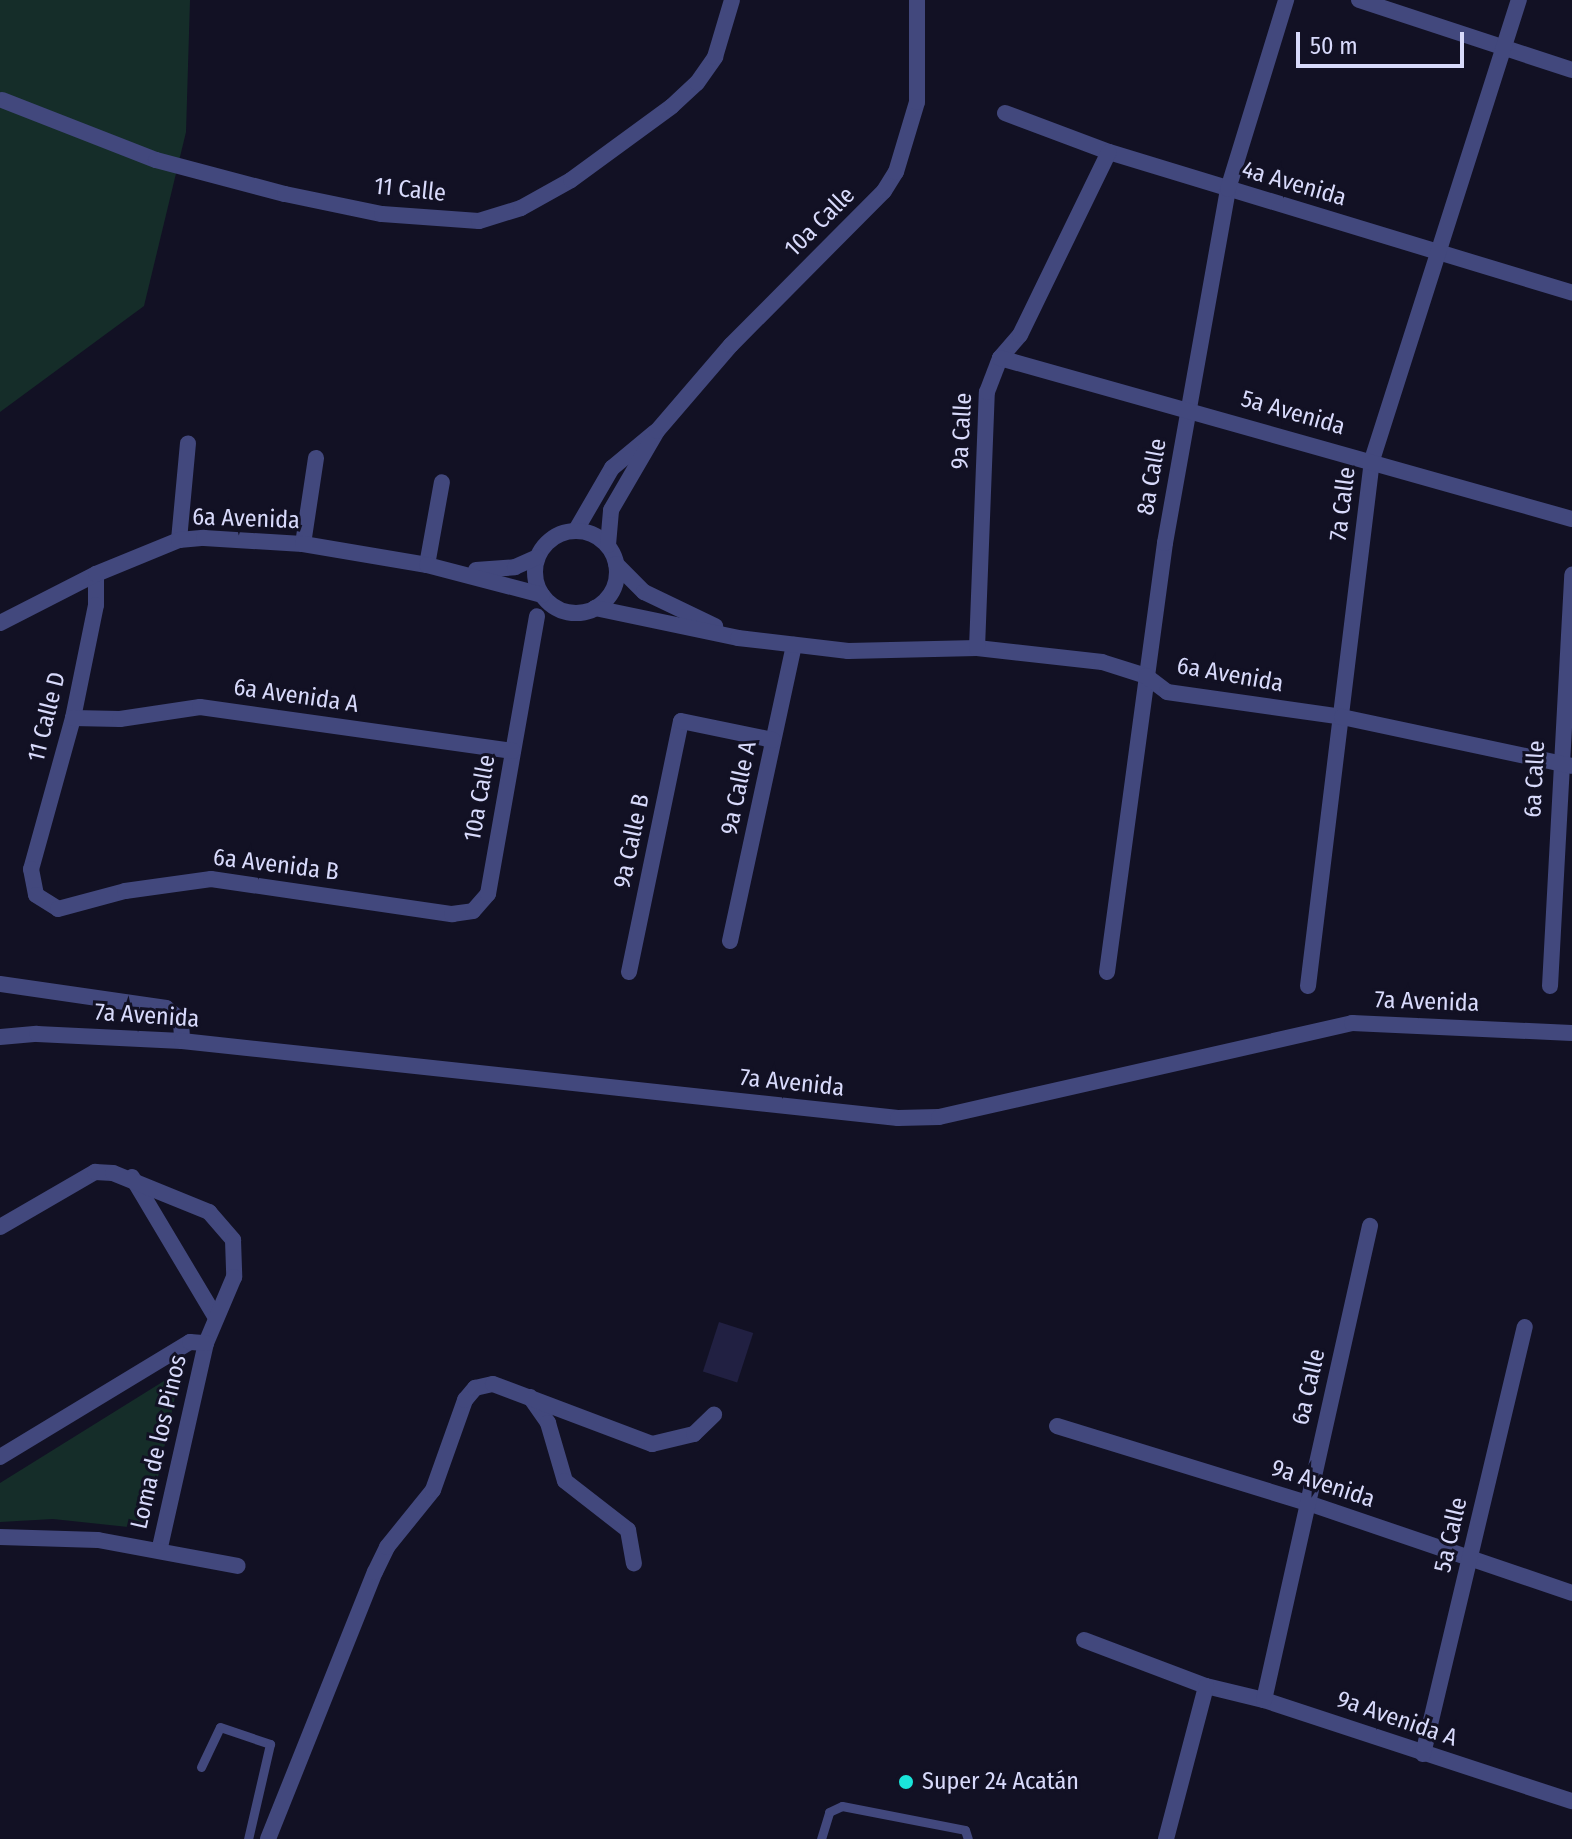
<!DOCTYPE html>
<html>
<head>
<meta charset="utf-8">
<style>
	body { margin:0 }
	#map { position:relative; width:1572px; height:1839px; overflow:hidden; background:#121124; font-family:"Fira Sans Condensed",sans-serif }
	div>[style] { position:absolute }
	.green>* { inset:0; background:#152d29 }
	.building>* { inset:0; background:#212042; transform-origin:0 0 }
	.service>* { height:9px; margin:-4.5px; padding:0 4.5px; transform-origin:4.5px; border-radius:4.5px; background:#42487d }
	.minor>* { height:16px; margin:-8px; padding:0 8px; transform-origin:8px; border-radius:8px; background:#42487d }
	.tertiary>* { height:16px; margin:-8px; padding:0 8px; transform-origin:8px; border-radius:8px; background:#42487d }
	.tertiary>.ring { margin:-8px; padding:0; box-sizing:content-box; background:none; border:16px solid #42487d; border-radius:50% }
	.dots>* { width:22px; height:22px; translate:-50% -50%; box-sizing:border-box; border:4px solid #121124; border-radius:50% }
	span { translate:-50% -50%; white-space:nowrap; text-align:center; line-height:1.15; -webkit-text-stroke:6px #121124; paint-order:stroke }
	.street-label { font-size:24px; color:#d8dafb }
	.poi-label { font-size:24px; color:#d8dafb }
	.left { translate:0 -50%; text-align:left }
	.scale { position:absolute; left:1296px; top:32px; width:168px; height:36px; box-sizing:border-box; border:4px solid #d8dafb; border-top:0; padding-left:10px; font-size:24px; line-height:28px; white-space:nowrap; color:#d8dafb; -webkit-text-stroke:6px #121124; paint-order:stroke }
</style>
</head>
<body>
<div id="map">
	<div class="green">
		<div style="clip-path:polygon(0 0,190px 0,186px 132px,144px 306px,0 412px)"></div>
		<div style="clip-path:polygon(172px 1376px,179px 1378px,147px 1529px,53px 1519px,0 1522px,0 1483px)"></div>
	</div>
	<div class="building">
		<div style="left:719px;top:1322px;width:36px;height:52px;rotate:18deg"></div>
	</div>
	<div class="service">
		<div style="left:201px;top:1767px;width:44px;rotate:-64.6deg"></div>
		<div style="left:220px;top:1727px;width:53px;rotate:18.8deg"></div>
		<div style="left:270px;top:1744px;width:98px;rotate:103deg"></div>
		<div style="left:821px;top:1839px;width:28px;rotate:-73deg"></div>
		<div style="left:829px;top:1812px;width:14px;rotate:-25deg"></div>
		<div style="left:842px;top:1806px;width:125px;rotate:11deg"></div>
		<div style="left:965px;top:1830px;width:9px;rotate:72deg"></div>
	</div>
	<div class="minor">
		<div style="left:1359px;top:0;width:224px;rotate:18.2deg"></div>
		<div style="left:2px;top:100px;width:165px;rotate:21.3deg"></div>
		<div style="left:156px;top:160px;width:133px;rotate:14.8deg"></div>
		<div style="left:285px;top:194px;width:99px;rotate:11.7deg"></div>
		<div style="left:382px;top:214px;width:97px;rotate:4.1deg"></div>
		<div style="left:479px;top:221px;width:44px;rotate:-17.2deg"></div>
		<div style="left:521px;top:208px;width:57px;rotate:-29.2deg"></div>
		<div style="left:571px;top:180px;width:125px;rotate:-36.2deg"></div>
		<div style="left:672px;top:106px;width:34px;rotate:-43deg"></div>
		<div style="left:697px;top:83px;width:32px;rotate:-55deg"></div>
		<div style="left:715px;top:57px;width:59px;rotate:-73.4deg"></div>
		<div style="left:1005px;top:113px;width:111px;rotate:20.6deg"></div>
		<div style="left:1109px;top:152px;width:484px;rotate:16.9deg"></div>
		<div style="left:1000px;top:358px;width:30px;rotate:-49deg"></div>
		<div style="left:1020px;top:335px;width:203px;rotate:-64.1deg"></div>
		<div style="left:179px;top:540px;width:97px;rotate:-84.7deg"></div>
		<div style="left:303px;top:544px;width:87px;rotate:-81.4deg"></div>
		<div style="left:427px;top:565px;width:84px;rotate:-79.8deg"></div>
		<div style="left:96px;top:574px;width:31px;rotate:90deg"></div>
		<div style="left:96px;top:605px;width:115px;rotate:101.5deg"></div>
		<div style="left:73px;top:718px;width:157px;rotate:105.5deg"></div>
		<div style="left:31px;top:869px;width:26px;rotate:79deg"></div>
		<div style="left:36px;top:895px;width:26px;rotate:32deg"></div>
		<div style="left:58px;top:909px;width:69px;rotate:-15deg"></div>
		<div style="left:125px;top:891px;width:87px;rotate:-7.9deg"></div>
		<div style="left:211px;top:879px;width:244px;rotate:8.3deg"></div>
		<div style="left:452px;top:914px;width:21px;rotate:-8deg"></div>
		<div style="left:473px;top:911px;width:23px;rotate:-49deg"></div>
		<div style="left:488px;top:894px;width:282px;rotate:-80deg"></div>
		<div style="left:73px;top:718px;width:47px;rotate:1.2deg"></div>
		<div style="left:120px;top:719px;width:81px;rotate:-8.5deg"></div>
		<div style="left:200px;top:707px;width:316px;rotate:8deg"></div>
		<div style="left:730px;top:941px;width:303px;rotate:-77.8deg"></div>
		<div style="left:629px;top:972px;width:256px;rotate:-78.3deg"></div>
		<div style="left:681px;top:721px;width:94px;rotate:11.7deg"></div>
		<div style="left:1107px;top:972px;width:433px;rotate:-82.3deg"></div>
		<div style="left:1165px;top:543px;width:360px;rotate:-79.9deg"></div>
		<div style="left:1228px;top:189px;width:198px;rotate:-72.9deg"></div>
		<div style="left:1308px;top:986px;width:530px;rotate:-83.06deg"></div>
		<div style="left:1372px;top:460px;width:483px;rotate:-72.3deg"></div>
		<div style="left:1550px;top:986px;width:412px;rotate:-86.9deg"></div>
		<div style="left:132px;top:1177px;width:164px;rotate:59.2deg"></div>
		<div style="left:0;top:1227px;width:110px;rotate:-30.1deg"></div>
		<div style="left:95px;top:1172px;width:18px;rotate:3deg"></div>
		<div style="left:113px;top:1173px;width:104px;rotate:22.1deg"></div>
		<div style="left:209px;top:1212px;width:37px;rotate:49deg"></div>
		<div style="left:233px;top:1240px;width:37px;rotate:88deg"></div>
		<div style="left:234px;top:1277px;width:72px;rotate:113deg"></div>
		<div style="left:206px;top:1343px;width:213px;rotate:102.7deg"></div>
		<div style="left:530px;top:1397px;width:32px;rotate:55deg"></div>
		<div style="left:548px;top:1423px;width:60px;rotate:73.7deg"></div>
		<div style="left:565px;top:1481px;width:80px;rotate:37.9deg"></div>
		<div style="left:628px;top:1530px;width:34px;rotate:80deg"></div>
		<div style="left:1057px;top:1426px;width:263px;rotate:17.1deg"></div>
		<div style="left:1308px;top:1503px;width:279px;rotate:18.8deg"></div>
		<div style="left:0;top:1457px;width:222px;rotate:-31.2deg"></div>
		<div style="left:190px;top:1342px;width:16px;rotate:4deg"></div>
		<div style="left:0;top:1537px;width:98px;rotate:1.8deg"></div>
		<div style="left:98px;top:1540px;width:142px;rotate:10.5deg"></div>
		<div style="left:1084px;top:1640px;width:130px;rotate:20.7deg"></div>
		<div style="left:1206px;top:1686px;width:60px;rotate:13.6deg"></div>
		<div style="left:1264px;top:1700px;width:324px;rotate:18.2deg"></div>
		<div style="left:1264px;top:1700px;width:486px;rotate:-77.4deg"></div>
		<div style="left:1423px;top:1754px;width:439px;rotate:-76.6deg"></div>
		<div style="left:268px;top:1839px;width:288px;rotate:-68.2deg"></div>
		<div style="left:375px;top:1572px;width:28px;rotate:-64deg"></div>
		<div style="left:387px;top:1547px;width:73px;rotate:-51.1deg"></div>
		<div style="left:433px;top:1490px;width:96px;rotate:-70.4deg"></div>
		<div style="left:465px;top:1400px;width:16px;rotate:-50deg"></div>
		<div style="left:475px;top:1388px;width:18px;rotate:-13deg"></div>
		<div style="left:493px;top:1384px;width:170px;rotate:20.7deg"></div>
		<div style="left:652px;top:1444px;width:43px;rotate:-13.4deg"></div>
		<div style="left:694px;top:1434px;width:28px;rotate:-44deg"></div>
		<div style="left:1166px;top:1839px;width:158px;rotate:-75.3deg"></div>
	</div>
	<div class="tertiary">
		<div style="left:576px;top:530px;width:72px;rotate:-59.9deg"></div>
		<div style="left:612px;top:468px;width:56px;rotate:-39.9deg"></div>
		<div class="ring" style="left:535px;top:531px;width:66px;height:66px"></div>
		<div style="left:608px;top:545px;width:35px;rotate:-85deg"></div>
		<div style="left:611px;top:510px;width:91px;rotate:-59.8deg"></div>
		<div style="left:657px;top:431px;width:113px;rotate:-49.3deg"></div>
		<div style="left:731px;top:345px;width:217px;rotate:-45.2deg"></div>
		<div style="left:884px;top:191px;width:22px;rotate:-58deg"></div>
		<div style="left:896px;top:172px;width:73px;rotate:-73.3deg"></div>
		<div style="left:917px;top:102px;width:102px;rotate:-90deg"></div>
		<div style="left:616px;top:564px;width:40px;rotate:45deg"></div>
		<div style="left:644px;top:592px;width:79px;rotate:25.6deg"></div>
		<div style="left:476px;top:570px;width:39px;rotate:-4deg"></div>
		<div style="left:515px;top:567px;width:24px;rotate:-24deg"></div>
		<div style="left:595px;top:608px;width:146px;rotate:11.8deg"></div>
		<div style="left:738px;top:638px;width:111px;rotate:6.7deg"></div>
		<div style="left:848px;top:651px;width:129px;rotate:-1.3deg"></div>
		<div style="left:977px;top:648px;width:126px;rotate:6.4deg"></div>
		<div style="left:1102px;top:662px;width:46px;rotate:17.7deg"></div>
		<div style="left:1146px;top:676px;width:26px;rotate:37deg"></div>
		<div style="left:1167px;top:692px;width:177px;rotate:8.1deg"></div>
		<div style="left:1342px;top:717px;width:235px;rotate:12deg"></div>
		<div style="left:0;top:623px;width:108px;rotate:-27deg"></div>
		<div style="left:96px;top:574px;width:90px;rotate:-22.3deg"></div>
		<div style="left:179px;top:540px;width:25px;rotate:-5deg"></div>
		<div style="left:204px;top:538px;width:99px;rotate:3.5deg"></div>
		<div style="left:303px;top:544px;width:126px;rotate:9.6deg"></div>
		<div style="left:427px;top:565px;width:119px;rotate:14.6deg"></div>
		<div style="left:977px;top:648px;width:256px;rotate:-87.8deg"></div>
		<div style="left:987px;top:392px;width:36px;rotate:-69deg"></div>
		<div style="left:1000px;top:358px;width:594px;rotate:15.72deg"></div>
		<div style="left:0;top:984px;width:168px;rotate:8.2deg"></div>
		<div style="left:166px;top:1008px;width:19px;rotate:39deg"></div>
		<div style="left:181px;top:1020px;width:21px;rotate:87deg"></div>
		<div style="left:0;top:1037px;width:37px;rotate:-5deg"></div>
		<div style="left:37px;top:1034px;width:145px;rotate:2.8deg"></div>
		<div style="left:182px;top:1041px;width:720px;rotate:6.14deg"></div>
		<div style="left:898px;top:1118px;width:41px;rotate:-1.4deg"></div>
		<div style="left:939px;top:1117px;width:424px;rotate:-12.8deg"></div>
		<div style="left:1352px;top:1023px;width:220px;rotate:2.6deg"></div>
	</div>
	<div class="dots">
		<div style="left:906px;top:1782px;background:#1ae5da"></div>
	</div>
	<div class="street-label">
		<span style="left:1294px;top:184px;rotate:16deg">4a Avenida</span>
		<span style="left:410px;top:190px;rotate:6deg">11 Calle</span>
		<span style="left:820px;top:222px;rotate:-45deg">10a Calle</span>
		<span style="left:1293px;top:413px;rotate:16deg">5a Avenida</span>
		<span style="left:962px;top:431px;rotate:-87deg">9a Calle</span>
		<span style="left:1152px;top:477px;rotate:-80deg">8a Calle</span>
		<span style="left:1343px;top:504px;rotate:-83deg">7a Calle</span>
		<span style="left:246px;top:519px;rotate:2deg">6a Avenida</span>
		<span style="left:1230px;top:675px;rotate:10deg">6a Avenida</span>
		<span style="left:296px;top:696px;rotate:8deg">6a Avenida A</span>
		<span style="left:47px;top:717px;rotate:-76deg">11 Calle D</span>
		<span style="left:1535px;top:779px;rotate:-87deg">6a Calle</span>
		<span style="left:739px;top:788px;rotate:-78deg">9a Calle A</span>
		<span style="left:480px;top:798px;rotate:-80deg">10a Calle</span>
		<span style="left:632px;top:841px;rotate:-78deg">9a Calle B</span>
		<span style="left:276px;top:865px;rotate:7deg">6a Avenida B</span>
		<span style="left:1427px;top:1002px;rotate:2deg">7a Avenida</span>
		<span style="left:147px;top:1016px;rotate:4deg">7a Avenida</span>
		<span style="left:792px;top:1083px;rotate:6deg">7a Avenida</span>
		<span style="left:1309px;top:1387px;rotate:-77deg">6a Calle</span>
		<span style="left:159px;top:1442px;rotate:-77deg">Loma de los Pinos</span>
		<span style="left:1323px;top:1484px;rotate:18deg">9a Avenida</span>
		<span style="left:1451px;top:1535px;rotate:-77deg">5a Calle</span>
		<span style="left:1397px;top:1719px;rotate:19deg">9a Avenida A</span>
	</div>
	<div class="poi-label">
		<span class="left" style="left:922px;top:1782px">Super 24 Acatán</span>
	</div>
	<div class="scale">50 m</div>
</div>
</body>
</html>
